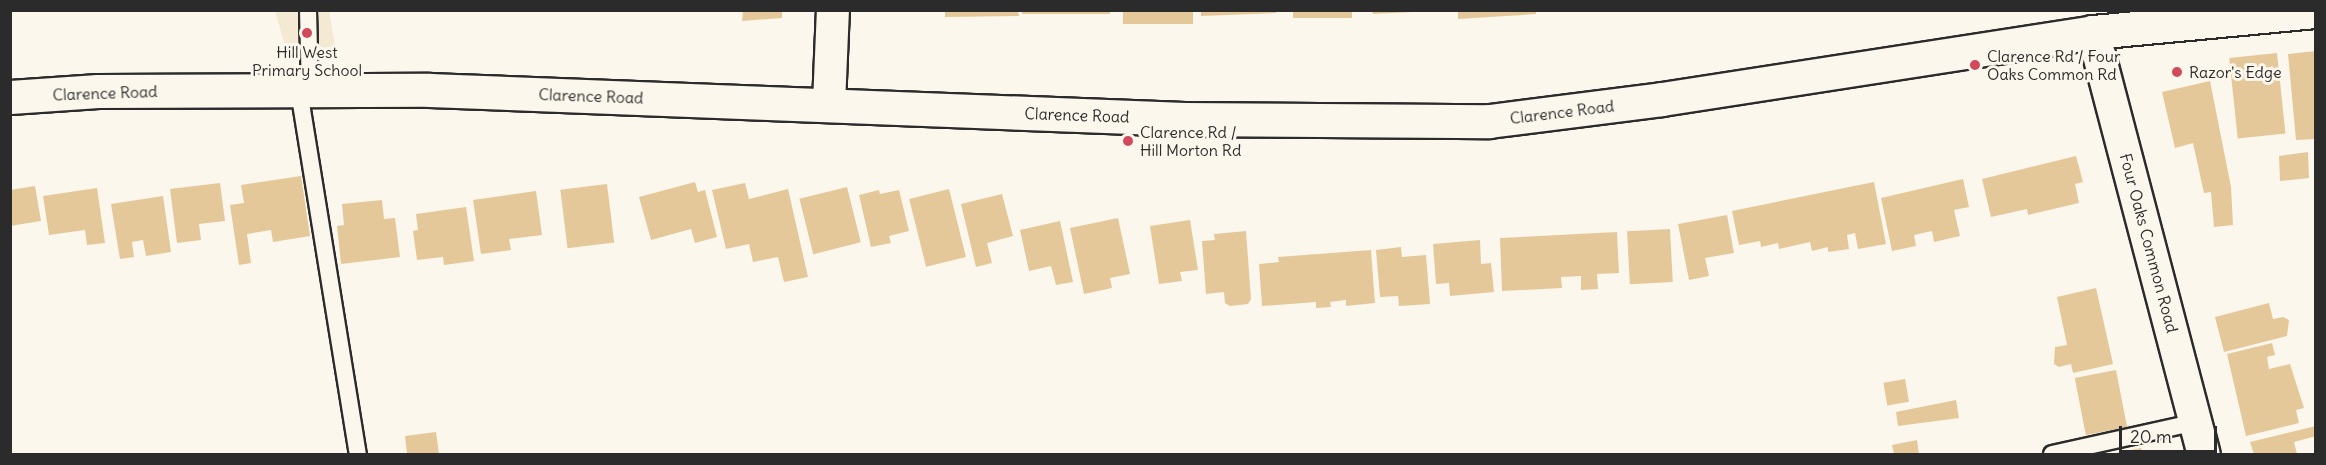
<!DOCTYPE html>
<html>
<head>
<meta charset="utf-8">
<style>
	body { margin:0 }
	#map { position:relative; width:2326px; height:465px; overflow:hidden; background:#fbf7ec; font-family:Delius,sans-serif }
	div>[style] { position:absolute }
	.built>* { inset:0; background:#f4e9d3 }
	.building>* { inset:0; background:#e5c899; transform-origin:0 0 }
	.roads { filter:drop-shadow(2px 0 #2b2b2b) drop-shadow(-2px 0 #2b2b2b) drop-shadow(0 2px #2b2b2b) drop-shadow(0 -2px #2b2b2b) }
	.service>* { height:16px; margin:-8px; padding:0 8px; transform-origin:8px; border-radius:8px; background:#fbf7ec }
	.minor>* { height:32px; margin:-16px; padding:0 16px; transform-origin:16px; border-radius:16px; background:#fbf7ec }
	.tertiary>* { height:33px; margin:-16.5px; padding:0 16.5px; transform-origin:16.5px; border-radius:16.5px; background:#fbf7ec }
	.dots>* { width:16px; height:16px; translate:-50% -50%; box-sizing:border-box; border:3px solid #fbf7ec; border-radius:50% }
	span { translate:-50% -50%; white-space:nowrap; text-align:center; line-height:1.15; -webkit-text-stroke:6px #fbf7ec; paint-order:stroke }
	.poi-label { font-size:16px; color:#2b2b2b }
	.left { translate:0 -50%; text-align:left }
	.street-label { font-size:16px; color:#2b2b2b }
	.frame { position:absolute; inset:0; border:12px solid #2b2b2b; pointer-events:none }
	.scale { position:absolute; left:2119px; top:426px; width:98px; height:27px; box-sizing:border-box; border:3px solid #2b2b2b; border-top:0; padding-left:8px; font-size:18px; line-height:21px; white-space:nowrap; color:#2b2b2b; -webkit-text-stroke:4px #fbf7ec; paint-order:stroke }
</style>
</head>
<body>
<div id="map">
	<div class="built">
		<div style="clip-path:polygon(275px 11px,329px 11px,337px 57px,288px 56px)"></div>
	</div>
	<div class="building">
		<div style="clip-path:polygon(743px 10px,782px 10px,782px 18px,742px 21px)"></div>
		<div style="clip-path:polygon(945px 10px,1018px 10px,1019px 16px,945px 17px)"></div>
		<div style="left:1022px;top:10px;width:88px;height:4px"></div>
		<div style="left:1123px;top:10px;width:70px;height:14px"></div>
		<div style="clip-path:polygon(1201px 10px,1276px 10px,1276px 13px,1201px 16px)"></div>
		<div style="left:1293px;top:10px;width:59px;height:8px"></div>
		<div style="clip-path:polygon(1372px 10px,1413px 10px,1413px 12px,1373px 14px)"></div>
		<div style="clip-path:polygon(1458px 10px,1536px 10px,1536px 14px,1458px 19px)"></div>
		<div style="clip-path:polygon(2316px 51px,2316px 139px,2296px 140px,2288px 54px)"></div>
		<div style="left:2277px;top:53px;width:81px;height:48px;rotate:84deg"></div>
		<div style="clip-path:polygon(2210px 81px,2231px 187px,2233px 225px,2214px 227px,2211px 192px,2204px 193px,2193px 143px,2175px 148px,2162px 92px)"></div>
		<div style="clip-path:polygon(2308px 152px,2309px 178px,2280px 181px,2279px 156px)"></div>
		<div style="clip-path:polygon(2076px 156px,2083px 182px,2075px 184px,2079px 203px,2028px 215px,2027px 209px,1991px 217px,1982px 179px)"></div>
		<div style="clip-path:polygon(301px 176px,310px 236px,273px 242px,271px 230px,247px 234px,251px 263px,239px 265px,230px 205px,244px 203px,241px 185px)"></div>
		<div style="clip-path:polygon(1963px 179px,1969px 207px,1954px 210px,1960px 236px,1934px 242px,1932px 231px,1914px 235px,1916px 246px,1892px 251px,1881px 198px)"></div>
		<div style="clip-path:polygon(695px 182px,698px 192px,705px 190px,717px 237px,695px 243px,691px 229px,651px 240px,639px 197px)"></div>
		<div style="clip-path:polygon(1874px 182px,1886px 244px,1858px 249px,1855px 233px,1847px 235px,1849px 249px,1828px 252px,1828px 247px,1812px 251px,1810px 242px,1779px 249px,1778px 243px,1761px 247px,1760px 241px,1739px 245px,1732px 211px)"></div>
		<div style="clip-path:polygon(220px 183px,225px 221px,199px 224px,201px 240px,177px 243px,170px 189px)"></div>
		<div style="clip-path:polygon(745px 183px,749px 199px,788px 189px,808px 277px,784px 282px,778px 257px,753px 262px,749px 244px,726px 249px,712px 190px)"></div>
		<div style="left:607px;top:184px;width:59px;height:47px;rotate:83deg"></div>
		<div style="clip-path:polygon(35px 186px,41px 221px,10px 226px,10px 190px)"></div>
		<div style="left:847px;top:187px;width:57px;height:49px;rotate:76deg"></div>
		<div style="clip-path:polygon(97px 188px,105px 243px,87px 245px,85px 230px,49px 235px,43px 196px)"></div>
		<div style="left:949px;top:189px;width:70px;height:41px;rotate:76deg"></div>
		<div style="clip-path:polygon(879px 190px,880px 194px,899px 190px,909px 231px,889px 236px,891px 243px,871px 247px,859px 195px)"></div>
		<div style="clip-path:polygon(536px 191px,542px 235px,509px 239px,511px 250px,481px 254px,473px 200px)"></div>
		<div style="clip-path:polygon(1002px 194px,1013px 236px,987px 243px,992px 263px,976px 267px,961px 204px)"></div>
		<div style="clip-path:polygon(163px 196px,171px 252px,146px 256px,143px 240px,132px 242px,134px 257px,120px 259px,111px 204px)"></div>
		<div style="clip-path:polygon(382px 200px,384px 219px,395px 218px,400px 257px,341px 264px,337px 226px,344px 225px,342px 204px)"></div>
		<div style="clip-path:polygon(466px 207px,474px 261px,444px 265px,443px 257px,417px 260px,413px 231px,418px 230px,416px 214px)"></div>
		<div style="clip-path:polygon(1727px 215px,1734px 253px,1705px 258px,1709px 276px,1689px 280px,1678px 224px)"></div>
		<div style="clip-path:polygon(1118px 218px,1130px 274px,1110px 278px,1112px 288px,1084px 294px,1070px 228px)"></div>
		<div style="clip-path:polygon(1190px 220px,1198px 270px,1180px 272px,1182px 281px,1159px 284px,1150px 226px)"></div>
		<div style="clip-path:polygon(1060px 221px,1073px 282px,1056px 285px,1051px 266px,1029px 271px,1020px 230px)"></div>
		<div style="left:1670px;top:229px;width:53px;height:43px;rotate:87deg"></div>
		<div style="clip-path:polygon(1246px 231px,1251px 299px,1248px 304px,1230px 306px,1225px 303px,1224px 292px,1206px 294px,1202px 241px,1215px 240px,1214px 234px)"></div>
		<div style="clip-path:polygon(1617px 232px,1619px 273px,1597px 274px,1598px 289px,1581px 290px,1581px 276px,1561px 277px,1562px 288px,1502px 291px,1500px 238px)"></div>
		<div style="clip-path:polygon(1480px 240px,1481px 264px,1491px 263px,1494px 292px,1450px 296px,1449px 283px,1436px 284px,1433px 244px)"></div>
		<div style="clip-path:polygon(1401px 247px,1402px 257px,1426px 255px,1430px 304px,1399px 306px,1398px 296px,1380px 297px,1376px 250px)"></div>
		<div style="clip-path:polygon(1371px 250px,1375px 303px,1346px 306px,1346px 300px,1330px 302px,1331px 307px,1316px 308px,1316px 302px,1262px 306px,1259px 264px,1279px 262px,1278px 257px)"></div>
		<div style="clip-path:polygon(2096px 288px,2113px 364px,2073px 373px,2071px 364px,2059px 367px,2054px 364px,2055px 347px,2067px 345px,2057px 297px)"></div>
		<div style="clip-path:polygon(2269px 303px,2273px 319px,2283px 317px,2289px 320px,2287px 336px,2224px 352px,2215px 317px)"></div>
		<div style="clip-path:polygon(2272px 343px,2275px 355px,2267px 357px,2269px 369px,2290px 364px,2304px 408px,2296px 410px,2299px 423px,2246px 436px,2227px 354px)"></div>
		<div style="left:2116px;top:370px;width:58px;height:42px;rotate:79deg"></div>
		<div style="left:1905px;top:379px;width:23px;height:22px;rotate:80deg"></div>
		<div style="clip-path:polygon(1956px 400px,1959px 418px,1898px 426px,1896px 412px)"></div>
		<div style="clip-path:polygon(2316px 426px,2316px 436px,2294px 442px,2297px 454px,2254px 454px,2250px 442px)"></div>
		<div style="clip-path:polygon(436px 432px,439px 454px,407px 454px,405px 436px)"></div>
		<div style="clip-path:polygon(1917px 440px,1919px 454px,1894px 454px,1892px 445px)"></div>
		<div style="clip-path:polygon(2141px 448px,2142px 454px,2116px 454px,2115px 453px)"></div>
	</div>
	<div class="roads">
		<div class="service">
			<div style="left:308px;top:10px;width:81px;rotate:88.6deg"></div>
			<div style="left:299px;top:91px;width:368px;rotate:80.8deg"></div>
			<div style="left:2052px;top:454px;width:148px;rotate:-12.5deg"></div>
		</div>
		<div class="minor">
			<div style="left:2093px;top:32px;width:436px;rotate:75.3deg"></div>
			<div style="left:829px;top:104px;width:94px;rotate:-87.6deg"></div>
		</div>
		<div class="tertiary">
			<div style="left:10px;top:97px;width:88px;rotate:-3.9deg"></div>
			<div style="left:98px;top:91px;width:331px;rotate:-0.2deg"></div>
			<div style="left:429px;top:90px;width:756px;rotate:2.2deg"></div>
			<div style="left:1184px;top:119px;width:305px;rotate:0.4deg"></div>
			<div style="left:1489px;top:121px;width:174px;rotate:-7.2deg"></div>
			<div style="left:1662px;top:99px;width:436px;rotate:-8.8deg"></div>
			<div style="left:2093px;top:32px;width:224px;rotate:-5.4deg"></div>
		</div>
	</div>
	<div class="dots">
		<div style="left:307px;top:33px;background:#d1495b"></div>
		<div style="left:1975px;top:65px;background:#d1495b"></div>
		<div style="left:2177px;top:72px;background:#d1495b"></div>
		<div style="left:1128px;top:141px;background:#d1495b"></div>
	</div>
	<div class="poi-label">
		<span style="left:307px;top:61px">Hill West<br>Primary School</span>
		<span class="left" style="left:1987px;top:65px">Clarence Rd / Four<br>Oaks Common Rd</span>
		<span class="left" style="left:2189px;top:72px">Razor's Edge</span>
		<span class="left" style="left:1140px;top:141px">Clarence Rd /<br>Hill Morton Rd</span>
	</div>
	<div class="street-label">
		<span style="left:105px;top:93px;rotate:-2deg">Clarence Road</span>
		<span style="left:591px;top:96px;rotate:2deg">Clarence Road</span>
		<span style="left:1562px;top:112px;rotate:-7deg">Clarence Road</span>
		<span style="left:1077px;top:115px;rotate:2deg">Clarence Road</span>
		<span style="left:2149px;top:243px;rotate:75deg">Four Oaks Common Road</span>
	</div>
	<div class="frame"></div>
	<div class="scale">20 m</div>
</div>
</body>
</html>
